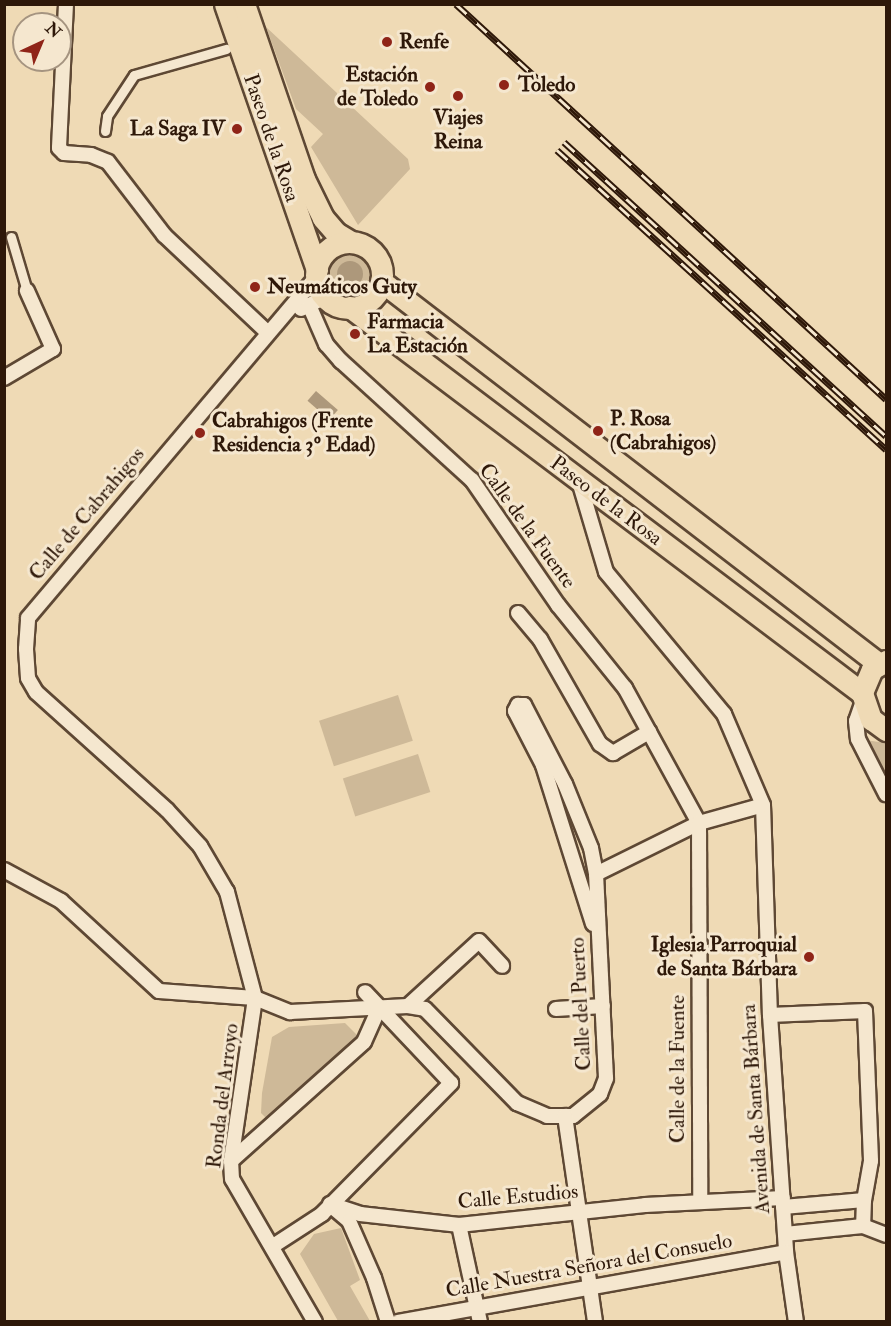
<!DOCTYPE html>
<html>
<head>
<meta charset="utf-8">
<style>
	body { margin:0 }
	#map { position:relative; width:891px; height:1326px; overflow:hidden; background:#efdab5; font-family:"IM FELL Double Pica",serif }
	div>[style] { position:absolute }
	.green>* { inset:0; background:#ceb998; transform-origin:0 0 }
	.round { border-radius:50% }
	.water>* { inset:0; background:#ad987b; transform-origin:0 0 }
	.roads { filter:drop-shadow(2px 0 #5e4834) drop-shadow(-2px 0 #5e4834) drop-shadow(0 2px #5e4834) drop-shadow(0 -2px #5e4834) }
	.pedestrian>* { height:9px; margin:-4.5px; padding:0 4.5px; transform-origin:4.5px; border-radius:4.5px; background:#f5e7cf }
	.minor>* { height:14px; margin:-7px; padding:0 7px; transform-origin:7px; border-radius:7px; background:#f5e7cf }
	.primary>* { height:21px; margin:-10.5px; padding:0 10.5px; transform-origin:10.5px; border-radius:10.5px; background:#efdab5 }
	.primary>.ring { margin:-10.5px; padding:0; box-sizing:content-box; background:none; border:21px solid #efdab5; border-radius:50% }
	.rail>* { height:7px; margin-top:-3.5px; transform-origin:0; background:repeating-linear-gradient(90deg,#f5e7cf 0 14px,#2e1809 0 28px); box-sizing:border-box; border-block:2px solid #2e1809 }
	.dots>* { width:16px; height:16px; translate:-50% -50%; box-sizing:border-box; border:3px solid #f5e7cf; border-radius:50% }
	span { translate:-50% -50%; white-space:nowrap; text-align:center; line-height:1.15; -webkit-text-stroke:6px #f5e7cf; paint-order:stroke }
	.poi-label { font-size:21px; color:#2e1809; font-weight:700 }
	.left { translate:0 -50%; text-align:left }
	.right { translate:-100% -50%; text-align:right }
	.street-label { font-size:21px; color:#2e1809 }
	.frame { position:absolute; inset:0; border:6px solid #2e1809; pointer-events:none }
	.north { position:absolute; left:12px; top:12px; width:60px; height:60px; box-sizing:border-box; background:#f5e7cf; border:2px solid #a59480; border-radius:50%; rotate:44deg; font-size:16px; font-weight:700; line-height:24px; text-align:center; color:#2e1809 }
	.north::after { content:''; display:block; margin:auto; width:21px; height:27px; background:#8f2418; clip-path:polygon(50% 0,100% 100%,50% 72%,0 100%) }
</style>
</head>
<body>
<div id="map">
	<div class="green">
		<div style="clip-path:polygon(266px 27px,408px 159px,410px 169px,358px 225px,311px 147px,323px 134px,296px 109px)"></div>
		<div class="round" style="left:329px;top:253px;width:42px;height:42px"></div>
		<div style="left:398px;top:695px;width:48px;height:83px;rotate:72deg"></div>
		<div style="clip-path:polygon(858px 739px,886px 743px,886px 787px)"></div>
		<div style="left:418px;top:754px;width:40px;height:79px;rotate:72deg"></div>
		<div style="clip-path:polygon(345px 1023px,359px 1037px,267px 1119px,261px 1113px,262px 1093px,272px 1037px,289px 1027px)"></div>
		<div style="clip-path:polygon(341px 1228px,360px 1280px,350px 1286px,370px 1321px,338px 1321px,300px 1254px,314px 1234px)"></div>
	</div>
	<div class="water">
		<div class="round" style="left:337px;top:261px;width:26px;height:26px"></div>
		<div style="left:316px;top:391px;width:29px;height:13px;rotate:41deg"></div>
	</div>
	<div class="roads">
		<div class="pedestrian">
			<div style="left:105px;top:131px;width:15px;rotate:-82deg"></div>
			<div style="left:107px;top:116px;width:49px;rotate:-56.6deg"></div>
			<div style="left:134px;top:75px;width:96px;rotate:-15.8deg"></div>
			<div style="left:11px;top:237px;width:56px;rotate:73.5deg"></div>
		</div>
		<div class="minor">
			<div style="left:66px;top:4px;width:144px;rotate:92.8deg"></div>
			<div style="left:59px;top:148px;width:7px;rotate:45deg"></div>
			<div style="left:64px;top:153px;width:27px;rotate:4deg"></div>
			<div style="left:91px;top:155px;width:18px;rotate:22deg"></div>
			<div style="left:108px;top:162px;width:92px;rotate:52.5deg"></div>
			<div style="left:164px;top:235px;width:141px;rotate:43.3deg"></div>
			<div style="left:309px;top:305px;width:43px;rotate:66.4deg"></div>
			<div style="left:326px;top:344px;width:23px;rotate:49deg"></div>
			<div style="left:341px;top:361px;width:177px;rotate:42.3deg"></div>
			<div style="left:472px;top:480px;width:152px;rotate:55.5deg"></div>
			<div style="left:558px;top:605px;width:107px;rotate:51.1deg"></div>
			<div style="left:625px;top:688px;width:154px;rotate:61.3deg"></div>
			<div style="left:699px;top:823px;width:379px;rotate:89.8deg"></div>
			<div style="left:301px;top:309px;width:28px;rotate:-26deg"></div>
			<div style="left:4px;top:378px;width:57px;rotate:-30.6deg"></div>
			<div style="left:53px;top:349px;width:64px;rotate:-114.1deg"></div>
			<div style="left:579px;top:481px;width:95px;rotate:73.5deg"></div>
			<div style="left:606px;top:572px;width:185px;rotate:50.3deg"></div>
			<div style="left:724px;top:714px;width:99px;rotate:66.8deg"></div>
			<div style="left:763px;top:805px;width:210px;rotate:88.1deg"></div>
			<div style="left:770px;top:1015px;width:238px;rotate:86.1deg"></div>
			<div style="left:786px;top:1252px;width:71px;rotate:81.9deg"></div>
			<div style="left:518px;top:613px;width:34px;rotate:50deg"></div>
			<div style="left:540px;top:639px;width:121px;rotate:60.3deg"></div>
			<div style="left:600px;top:744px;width:16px;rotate:35deg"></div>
			<div style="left:613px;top:753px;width:42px;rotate:-30.3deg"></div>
			<div style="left:863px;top:701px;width:21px;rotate:109deg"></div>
			<div style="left:856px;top:721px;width:18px;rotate:84deg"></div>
			<div style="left:858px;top:739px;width:62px;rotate:63deg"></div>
			<div style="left:4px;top:870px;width:65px;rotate:28.5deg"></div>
			<div style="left:61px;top:901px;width:133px;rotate:42.6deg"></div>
			<div style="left:159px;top:991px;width:96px;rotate:4.2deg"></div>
			<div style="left:255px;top:998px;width:38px;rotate:22deg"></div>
			<div style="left:290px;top:1012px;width:118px;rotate:-2.9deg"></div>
			<div style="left:408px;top:1006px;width:17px;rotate:10deg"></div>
			<div style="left:425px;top:1009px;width:132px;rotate:45.6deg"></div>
			<div style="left:517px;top:1103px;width:33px;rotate:23deg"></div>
			<div style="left:547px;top:1116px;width:26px"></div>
			<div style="left:573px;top:1116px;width:35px;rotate:-39deg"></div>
			<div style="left:600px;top:1094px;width:17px;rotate:-69deg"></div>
			<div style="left:606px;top:1078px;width:204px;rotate:-92.8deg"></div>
			<div style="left:596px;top:874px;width:115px;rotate:-26.3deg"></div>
			<div style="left:699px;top:823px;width:66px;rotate:-15.7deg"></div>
			<div style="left:593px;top:924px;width:167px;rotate:-107.5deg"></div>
			<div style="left:543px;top:765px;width:61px;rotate:-117.4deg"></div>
			<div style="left:515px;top:711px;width:7px;rotate:-63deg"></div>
			<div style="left:518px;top:705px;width:6px"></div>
			<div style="left:524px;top:705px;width:89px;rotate:62.6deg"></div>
			<div style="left:565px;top:784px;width:69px;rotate:67.9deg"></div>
			<div style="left:591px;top:848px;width:26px;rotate:79deg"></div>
			<div style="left:408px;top:1006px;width:96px;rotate:-42.5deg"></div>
			<div style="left:479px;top:941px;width:34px;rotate:47deg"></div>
			<div style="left:556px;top:1009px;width:47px;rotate:-3.7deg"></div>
			<div style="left:770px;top:1015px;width:95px;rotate:-2.4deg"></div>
			<div style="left:865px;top:1011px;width:150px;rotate:87.7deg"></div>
			<div style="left:871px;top:1161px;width:40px;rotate:100deg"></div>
			<div style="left:565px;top:1116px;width:208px;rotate:81.7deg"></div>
			<div style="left:231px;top:1161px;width:178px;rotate:-41.8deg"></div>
			<div style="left:364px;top:1042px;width:37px;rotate:-66deg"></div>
			<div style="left:330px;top:1204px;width:32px;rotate:18deg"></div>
			<div style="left:360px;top:1214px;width:100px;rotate:6.3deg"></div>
			<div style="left:459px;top:1225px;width:187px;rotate:-6.1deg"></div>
			<div style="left:645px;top:1205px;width:138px;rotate:-2.9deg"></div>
			<div style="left:783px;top:1207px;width:81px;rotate:-4.9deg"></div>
			<div style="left:864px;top:1200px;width:26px;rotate:92deg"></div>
			<div style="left:336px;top:1210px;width:17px;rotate:40deg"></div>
			<div style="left:349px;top:1221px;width:62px;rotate:66.3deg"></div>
			<div style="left:374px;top:1278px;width:46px;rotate:72.3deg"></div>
			<div style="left:459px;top:1225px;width:99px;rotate:77.8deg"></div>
			<div style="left:785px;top:1234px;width:78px;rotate:-5.9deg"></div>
			<div style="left:863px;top:1226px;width:25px;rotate:21deg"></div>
			<div style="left:273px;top:1246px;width:59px;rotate:-33.1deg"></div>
			<div style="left:322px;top:1214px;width:184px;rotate:-45.4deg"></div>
			<div style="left:451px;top:1083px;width:125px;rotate:-133.4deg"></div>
			<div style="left:315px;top:1322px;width:165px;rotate:-120.1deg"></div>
			<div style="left:232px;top:1179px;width:18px;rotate:-93deg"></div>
			<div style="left:231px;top:1161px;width:165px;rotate:-81.6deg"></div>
			<div style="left:255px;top:998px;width:110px;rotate:-104.8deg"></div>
			<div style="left:227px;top:892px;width:53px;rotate:-120.4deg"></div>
			<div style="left:200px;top:846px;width:49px;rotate:-132.5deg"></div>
			<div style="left:167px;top:810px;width:176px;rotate:-138deg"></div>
			<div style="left:36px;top:692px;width:16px;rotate:-120deg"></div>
			<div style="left:28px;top:678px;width:29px;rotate:-94deg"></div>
			<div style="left:26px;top:649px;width:31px;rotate:-86deg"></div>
			<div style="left:28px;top:618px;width:448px;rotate:-49.8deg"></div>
			<div style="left:398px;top:1322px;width:394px;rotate:-10.2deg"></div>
		</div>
		<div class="primary">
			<div style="left:225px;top:4px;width:281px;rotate:70.9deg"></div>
			<div style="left:244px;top:4px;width:185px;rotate:71.1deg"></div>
			<div style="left:304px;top:179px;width:43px;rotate:64deg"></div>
			<div style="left:323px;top:218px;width:20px;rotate:49deg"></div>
			<div style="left:336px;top:233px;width:17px;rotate:31deg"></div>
			<div class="ring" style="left:316px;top:242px;width:45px;height:45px"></div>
			<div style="left:381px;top:281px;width:628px;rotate:37.56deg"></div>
			<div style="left:350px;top:307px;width:641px;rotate:37.01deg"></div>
			<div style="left:886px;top:661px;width:16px;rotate:150deg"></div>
			<div style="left:872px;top:669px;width:26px;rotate:113deg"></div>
			<div style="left:862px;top:693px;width:28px;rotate:71deg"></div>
			<div style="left:871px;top:719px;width:19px;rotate:36deg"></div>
		</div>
	</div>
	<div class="rail">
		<div style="left:456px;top:4px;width:584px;rotate:42.57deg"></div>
		<div style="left:564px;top:142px;width:436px;rotate:42.4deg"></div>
		<div style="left:557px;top:150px;width:445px;rotate:42.3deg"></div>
	</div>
	<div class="dots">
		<div style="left:387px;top:42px;background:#8f2418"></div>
		<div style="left:504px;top:85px;background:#8f2418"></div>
		<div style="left:430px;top:87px;background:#8f2418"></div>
		<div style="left:458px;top:96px;background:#8f2418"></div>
		<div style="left:237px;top:129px;background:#8f2418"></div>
		<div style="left:255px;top:287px;background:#8f2418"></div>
		<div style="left:355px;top:334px;background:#8f2418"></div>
		<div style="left:598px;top:431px;background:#8f2418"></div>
		<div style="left:200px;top:433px;background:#8f2418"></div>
		<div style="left:809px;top:957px;background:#8f2418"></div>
	</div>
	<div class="poi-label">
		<span class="left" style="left:399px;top:42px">Renfe</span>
		<span class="right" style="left:418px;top:87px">Estación<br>de Toledo</span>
		<span class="left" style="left:518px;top:85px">Toledo</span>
		<span style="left:458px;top:130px">Viajes<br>Reina</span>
		<span class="right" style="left:225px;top:129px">La Saga IV</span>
		<span class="left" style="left:267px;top:287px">Neumáticos Guty</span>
		<span class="left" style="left:367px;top:334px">Farmacia<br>La Estación</span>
		<span class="left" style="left:610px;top:431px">P. Rosa<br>(Cabrahigos)</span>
		<span class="left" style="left:212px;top:433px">Cabrahigos (Frente<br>Residencia 3º Edad)</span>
		<span class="right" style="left:797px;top:957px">Iglesia Parroquial<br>de Santa Bárbara</span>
	</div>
	<div class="street-label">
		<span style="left:271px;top:138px;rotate:71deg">Paseo de la Rosa</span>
		<span style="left:606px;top:501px;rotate:37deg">Paseo de la Rosa</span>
		<span style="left:87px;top:514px;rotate:-50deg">Calle de Cabrahigos</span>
		<span style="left:527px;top:526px;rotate:54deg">Calle de la Fuente</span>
		<span style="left:581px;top:1004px;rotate:-93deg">Calle del Puerto</span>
		<span style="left:678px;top:1069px;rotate:-90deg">Calle de la Fuente</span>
		<span style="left:223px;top:1096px;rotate:-83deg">Ronda del Arroyo</span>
		<span style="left:756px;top:1109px;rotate:-94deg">Avenida de Santa Bárbara</span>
		<span style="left:518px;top:1197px;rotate:-5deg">Calle Estudios</span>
		<span style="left:589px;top:1266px;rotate:-10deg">Calle Nuestra Señora del Consuelo</span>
	</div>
	<div class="frame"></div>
	<div class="north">N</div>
</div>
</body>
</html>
